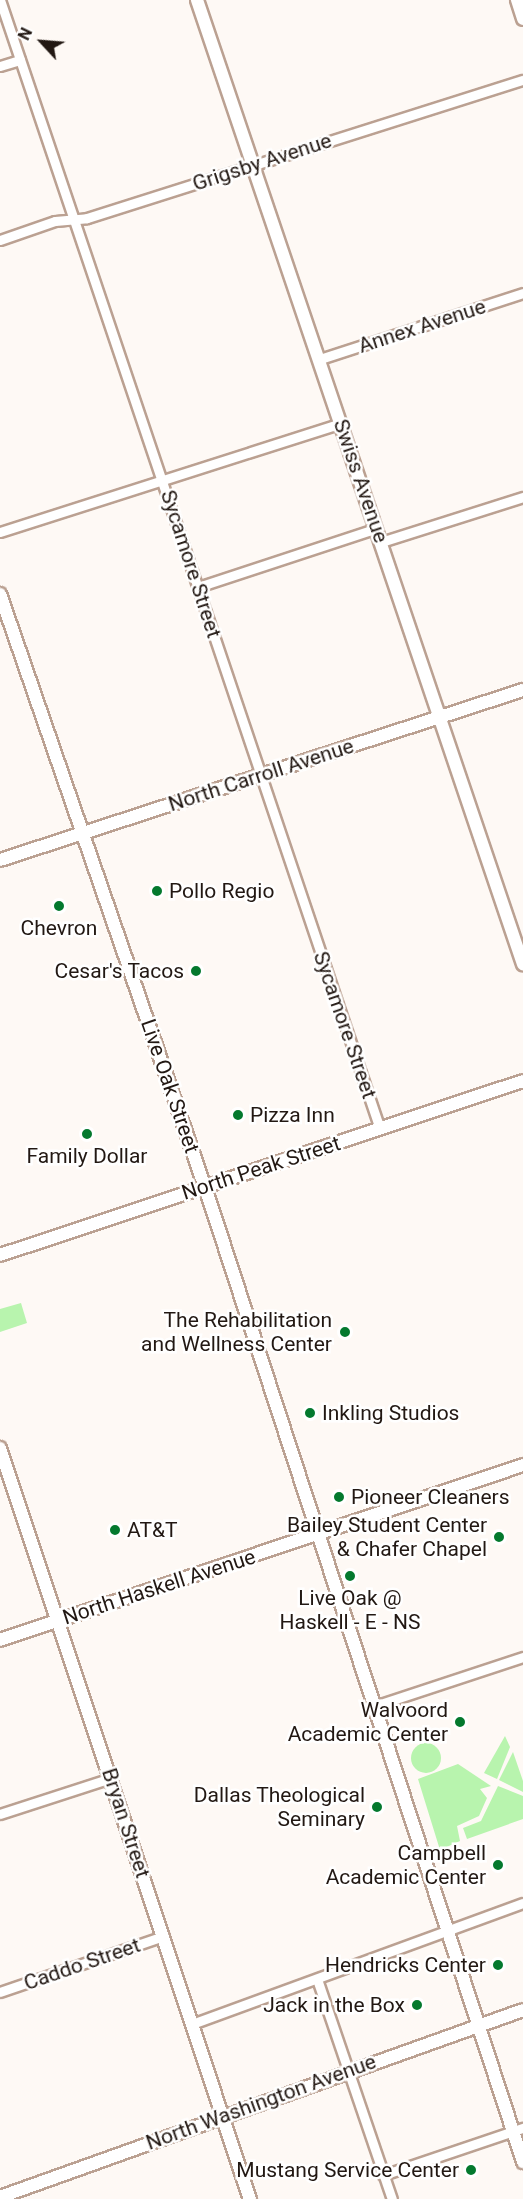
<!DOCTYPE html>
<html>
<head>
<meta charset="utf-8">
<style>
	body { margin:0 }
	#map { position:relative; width:523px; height:2199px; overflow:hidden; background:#fef9f5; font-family:Roboto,sans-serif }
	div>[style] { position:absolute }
	.green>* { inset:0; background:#b8f4ae }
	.round { border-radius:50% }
	.roads { filter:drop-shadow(2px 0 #bba192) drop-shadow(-2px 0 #bba192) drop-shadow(0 2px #bba192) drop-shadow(0 -2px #bba192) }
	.street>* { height:9px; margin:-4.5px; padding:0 4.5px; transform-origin:4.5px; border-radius:4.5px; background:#fff }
	.secondary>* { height:12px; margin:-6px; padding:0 6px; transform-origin:6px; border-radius:6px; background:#fff }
	.dots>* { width:16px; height:16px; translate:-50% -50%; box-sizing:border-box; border:3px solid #fff; border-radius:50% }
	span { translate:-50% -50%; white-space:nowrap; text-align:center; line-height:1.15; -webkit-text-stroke:5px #fff; paint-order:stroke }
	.street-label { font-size:21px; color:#221813 }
	.poi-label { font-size:21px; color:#221813 }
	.left { translate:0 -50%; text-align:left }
	.right { translate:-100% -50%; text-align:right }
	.north { position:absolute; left:12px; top:12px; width:60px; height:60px; -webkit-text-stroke:4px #fff; paint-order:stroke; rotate:296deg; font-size:16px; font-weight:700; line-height:24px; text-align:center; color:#221813 }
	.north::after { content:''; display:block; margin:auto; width:21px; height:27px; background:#221813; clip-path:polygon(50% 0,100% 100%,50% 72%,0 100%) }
</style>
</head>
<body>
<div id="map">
	<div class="green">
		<div style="clip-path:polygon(21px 1303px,27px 1323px,0 1332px,0 1309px)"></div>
		<div style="clip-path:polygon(505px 1736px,510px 1747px,497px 1779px,484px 1773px)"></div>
		<div class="round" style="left:411px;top:1743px;width:30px;height:30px"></div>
		<div style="clip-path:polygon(513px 1752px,523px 1781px,523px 1792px,499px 1780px)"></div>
		<div style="clip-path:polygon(458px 1764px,491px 1786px,480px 1789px,487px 1798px,479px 1816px,457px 1826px,460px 1841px,440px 1850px,418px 1779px)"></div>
		<div style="clip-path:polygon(498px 1786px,523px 1796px,523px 1819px,467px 1839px,463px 1828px,481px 1821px)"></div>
	</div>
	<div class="roads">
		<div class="street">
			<div style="left:0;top:0;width:1191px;rotate:71.4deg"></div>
			<div style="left:0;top:66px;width:21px;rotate:-17deg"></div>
			<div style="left:0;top:240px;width:58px;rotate:-19.1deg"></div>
			<div style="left:55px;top:221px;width:32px;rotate:-5deg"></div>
			<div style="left:87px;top:218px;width:457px;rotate:-17.6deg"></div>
			<div style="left:320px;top:359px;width:213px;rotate:-18deg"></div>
			<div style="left:0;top:532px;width:359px;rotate:-17.7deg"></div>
			<div style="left:381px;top:542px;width:149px;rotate:-17.6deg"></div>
			<div style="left:198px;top:587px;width:188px;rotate:-18.2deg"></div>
			<div style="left:374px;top:1706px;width:157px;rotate:-18.2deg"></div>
			<div style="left:0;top:1814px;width:117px;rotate:-18deg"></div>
			<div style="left:317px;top:1979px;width:232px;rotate:71.2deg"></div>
			<div style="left:0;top:1992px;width:173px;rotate:-18.9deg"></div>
			<div style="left:192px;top:2024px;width:352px;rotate:-20.1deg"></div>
			<div style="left:383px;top:2175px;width:148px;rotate:-18.6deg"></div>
		</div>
		<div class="secondary">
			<div style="left:197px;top:0;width:1018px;rotate:71.32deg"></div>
			<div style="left:517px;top:0;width:20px;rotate:72deg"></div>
			<div style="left:0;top:594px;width:643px;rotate:70.95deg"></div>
			<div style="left:210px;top:1202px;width:1010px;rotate:71.94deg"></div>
			<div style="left:0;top:860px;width:550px;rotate:-18.01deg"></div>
			<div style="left:0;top:1255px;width:551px;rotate:-18.4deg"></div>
			<div style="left:0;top:1448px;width:792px;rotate:71.59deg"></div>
			<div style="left:0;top:1640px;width:552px;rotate:-18.5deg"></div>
			<div style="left:0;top:2197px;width:555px;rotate:-19.67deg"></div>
		</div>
	</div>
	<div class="dots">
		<div style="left:157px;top:891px;background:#04792e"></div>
		<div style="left:59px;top:906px;background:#04792e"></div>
		<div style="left:196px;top:971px;background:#04792e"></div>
		<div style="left:238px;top:1115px;background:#04792e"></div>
		<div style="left:87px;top:1134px;background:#04792e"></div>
		<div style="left:345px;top:1332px;background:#04792e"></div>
		<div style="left:310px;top:1413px;background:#04792e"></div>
		<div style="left:339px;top:1497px;background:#04792e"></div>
		<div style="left:115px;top:1530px;background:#04792e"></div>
		<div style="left:499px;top:1537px;background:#04792e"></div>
		<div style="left:350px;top:1576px;background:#04792e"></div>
		<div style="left:460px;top:1722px;background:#04792e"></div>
		<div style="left:377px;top:1807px;background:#04792e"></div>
		<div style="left:498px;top:1865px;background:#04792e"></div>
		<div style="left:498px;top:1965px;background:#04792e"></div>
		<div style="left:417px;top:2005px;background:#04792e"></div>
		<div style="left:471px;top:2170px;background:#04792e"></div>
	</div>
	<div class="street-label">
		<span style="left:262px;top:162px;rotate:-18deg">Grigsby Avenue</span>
		<span style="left:422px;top:326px;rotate:-18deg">Annex Avenue</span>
		<span style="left:361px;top:481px;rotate:71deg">Swiss Avenue</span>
		<span style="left:191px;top:564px;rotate:72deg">Sycamore Street</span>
		<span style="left:261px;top:775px;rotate:-18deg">North Carroll Avenue</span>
		<span style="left:345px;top:1025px;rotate:71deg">Sycamore Street</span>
		<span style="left:170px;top:1086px;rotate:71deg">Live Oak Street</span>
		<span style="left:261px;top:1168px;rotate:-18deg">North Peak Street</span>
		<span style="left:159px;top:1587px;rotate:-18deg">North Haskell Avenue</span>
		<span style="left:126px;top:1823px;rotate:72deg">Bryan Street</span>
		<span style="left:82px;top:1964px;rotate:-19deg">Caddo Street</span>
		<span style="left:261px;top:2102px;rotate:-20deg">North Washington Avenue</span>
	</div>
	<div class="poi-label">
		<span class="left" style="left:169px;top:891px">Pollo Regio</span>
		<span style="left:59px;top:928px">Chevron</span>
		<span class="right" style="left:184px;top:971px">Cesar's Tacos</span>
		<span class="left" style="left:250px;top:1115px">Pizza Inn</span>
		<span style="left:87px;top:1156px">Family Dollar</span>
		<span class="right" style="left:332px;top:1332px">The Rehabilitation<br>and Wellness Center</span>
		<span class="left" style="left:322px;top:1413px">Inkling Studios</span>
		<span class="left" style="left:351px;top:1497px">Pioneer Cleaners</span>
		<span class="right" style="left:487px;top:1537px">Bailey Student Center<br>&amp; Chafer Chapel</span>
		<span class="left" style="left:127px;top:1530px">AT&amp;T</span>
		<span style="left:350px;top:1610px">Live Oak @<br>Haskell - E - NS</span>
		<span class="right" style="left:448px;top:1722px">Walvoord<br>Academic Center</span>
		<span class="right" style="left:365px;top:1807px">Dallas Theological<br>Seminary</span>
		<span class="right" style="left:486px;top:1865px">Campbell<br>Academic Center</span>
		<span class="right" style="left:486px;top:1965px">Hendricks Center</span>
		<span class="right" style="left:405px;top:2005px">Jack in the Box</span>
		<span class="right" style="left:459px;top:2170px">Mustang Service Center</span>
	</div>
	<div class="north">N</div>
</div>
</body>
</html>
